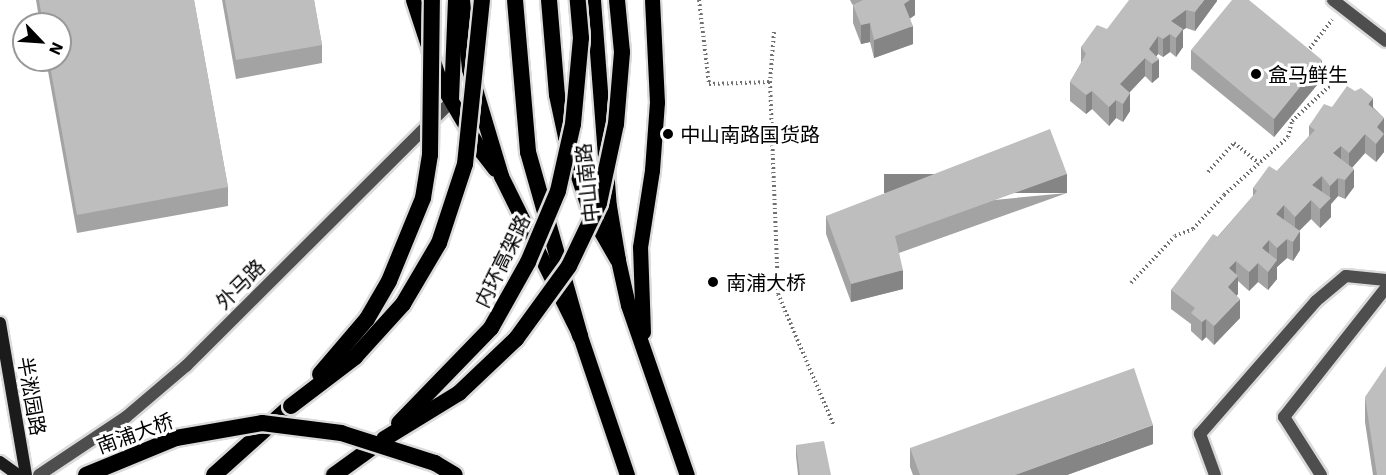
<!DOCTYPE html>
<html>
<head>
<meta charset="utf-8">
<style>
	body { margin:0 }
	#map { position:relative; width:1386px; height:475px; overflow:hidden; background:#fff; font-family:"IBM Plex Sans","Noto Sans SC",sans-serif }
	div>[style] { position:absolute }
	.path>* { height:4px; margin-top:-2px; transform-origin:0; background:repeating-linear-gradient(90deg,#707070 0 1.5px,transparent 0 4.5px) }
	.roads { filter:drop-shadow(2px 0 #dbdbdb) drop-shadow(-2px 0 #dbdbdb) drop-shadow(0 2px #dbdbdb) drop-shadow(0 -2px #dbdbdb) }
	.minor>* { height:12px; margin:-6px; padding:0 6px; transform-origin:6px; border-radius:6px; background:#4e4e4e }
	.secondary>* { height:12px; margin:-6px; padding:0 6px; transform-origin:6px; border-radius:6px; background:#1b1b1b }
	.primary>* { height:15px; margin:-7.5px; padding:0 7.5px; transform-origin:7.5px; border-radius:7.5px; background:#000 }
	.trunk>* { height:16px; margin:-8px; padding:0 8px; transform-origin:8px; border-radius:8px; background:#000 }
	.bridges { filter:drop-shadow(2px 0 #dbdbdb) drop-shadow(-2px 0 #dbdbdb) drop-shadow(0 2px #dbdbdb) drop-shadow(0 -2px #dbdbdb) }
	.trunk-bridge>* { height:16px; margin:-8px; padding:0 8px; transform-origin:8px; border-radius:8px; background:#000 }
	.wall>* { inset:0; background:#a3a3a3 }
	.shaded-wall>* { inset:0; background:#858585; transform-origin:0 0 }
	.building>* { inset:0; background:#bebebe }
	.dots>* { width:16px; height:16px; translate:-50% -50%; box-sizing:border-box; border:3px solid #fff; border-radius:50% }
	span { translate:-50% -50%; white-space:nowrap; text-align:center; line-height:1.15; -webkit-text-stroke:6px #fff; paint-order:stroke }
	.poi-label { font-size:20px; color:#000 }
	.left { translate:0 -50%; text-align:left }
	.street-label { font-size:20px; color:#000 }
	.north { position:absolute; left:12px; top:12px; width:60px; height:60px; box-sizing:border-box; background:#fff; border:2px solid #999; border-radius:50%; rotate:115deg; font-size:16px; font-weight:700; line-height:24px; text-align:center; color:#000 }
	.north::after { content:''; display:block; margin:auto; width:21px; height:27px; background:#000; clip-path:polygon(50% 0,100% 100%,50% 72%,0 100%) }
</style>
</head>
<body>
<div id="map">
	<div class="path">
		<div style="left:699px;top:0;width:85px;rotate:83.2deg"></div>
		<div style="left:709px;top:84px;width:61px;rotate:-1.9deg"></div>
		<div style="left:774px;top:32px;width:50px;rotate:94.6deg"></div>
		<div style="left:770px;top:82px;width:212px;rotate:87.8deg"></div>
		<div style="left:778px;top:294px;width:143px;rotate:67deg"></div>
		<div style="left:1307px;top:52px;width:41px;rotate:-52deg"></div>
		<div style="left:1208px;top:172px;width:39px;rotate:-48deg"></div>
		<div style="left:1234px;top:143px;width:32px;rotate:39deg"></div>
		<div style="left:1131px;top:283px;width:64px;rotate:-46.9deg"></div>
		<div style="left:1175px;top:236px;width:19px;rotate:-21deg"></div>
		<div style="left:1193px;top:229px;width:46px;rotate:-47.6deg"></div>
		<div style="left:1224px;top:195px;width:86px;rotate:-42.2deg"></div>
		<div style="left:1288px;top:137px;width:16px;rotate:-76deg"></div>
		<div style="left:1292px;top:121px;width:59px;rotate:-42.9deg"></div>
		<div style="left:1335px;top:81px;width:21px;rotate:-139deg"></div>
	</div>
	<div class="roads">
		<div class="minor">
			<div style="left:1333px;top:0;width:67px;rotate:37.7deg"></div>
			<div style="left:39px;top:475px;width:105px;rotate:-33.7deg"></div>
			<div style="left:126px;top:417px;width:79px;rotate:-40.4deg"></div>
			<div style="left:186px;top:366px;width:374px;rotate:-44.9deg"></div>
			<div style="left:1215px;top:475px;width:44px;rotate:-110.1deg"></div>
			<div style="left:1200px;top:434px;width:176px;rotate:-48.9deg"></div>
			<div style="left:1316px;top:301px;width:39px;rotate:-40deg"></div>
			<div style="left:1346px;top:276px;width:40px;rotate:5.7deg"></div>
			<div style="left:1321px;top:475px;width:69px;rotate:-122.5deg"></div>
			<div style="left:1284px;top:417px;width:164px;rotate:-51.7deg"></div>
		</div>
		<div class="secondary">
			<div style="left:0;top:323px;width:154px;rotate:80.3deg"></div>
			<div style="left:0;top:462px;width:22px;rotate:36deg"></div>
		</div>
		<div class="primary">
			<div style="left:413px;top:0;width:86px;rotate:71.8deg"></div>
			<div style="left:440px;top:82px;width:79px;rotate:59.5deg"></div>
			<div style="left:480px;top:150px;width:24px;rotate:52deg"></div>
			<div style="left:462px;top:0;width:69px;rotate:84.2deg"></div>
			<div style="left:469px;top:69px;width:112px;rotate:73.3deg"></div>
			<div style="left:501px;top:176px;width:178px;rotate:63.7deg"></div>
			<div style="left:580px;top:336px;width:147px;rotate:71.3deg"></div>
			<div style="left:593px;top:0;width:207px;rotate:85.6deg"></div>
			<div style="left:609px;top:206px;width:55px;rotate:80.5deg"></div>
			<div style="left:618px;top:260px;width:46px;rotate:77.5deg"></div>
			<div style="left:628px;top:305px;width:180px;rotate:70.9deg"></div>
			<div style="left:451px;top:99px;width:99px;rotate:-87.7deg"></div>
			<div style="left:643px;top:332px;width:85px;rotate:-92deg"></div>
			<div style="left:640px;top:247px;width:78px;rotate:-81.1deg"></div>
			<div style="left:652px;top:170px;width:68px;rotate:-85.8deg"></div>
			<div style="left:657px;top:102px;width:102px;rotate:-92.8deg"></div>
		</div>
		<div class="trunk">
			<div style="left:515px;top:0;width:153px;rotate:85.1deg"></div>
			<div style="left:528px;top:152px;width:191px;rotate:74.2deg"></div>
			<div style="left:549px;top:0;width:95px;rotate:85.2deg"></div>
			<div style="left:557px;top:95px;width:43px;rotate:77.9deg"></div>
			<div style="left:566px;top:137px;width:80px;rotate:71.8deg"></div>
			<div style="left:591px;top:213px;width:54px;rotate:60.1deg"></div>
			<div style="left:214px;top:475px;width:103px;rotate:-41.9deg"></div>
			<div style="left:334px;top:475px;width:62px;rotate:-35.8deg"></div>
		</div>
	</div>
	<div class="bridges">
		<div class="trunk-bridge">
			<div style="left:320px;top:374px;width:72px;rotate:-49.5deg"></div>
			<div style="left:367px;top:319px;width:44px;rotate:-59.9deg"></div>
			<div style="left:389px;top:281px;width:90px;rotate:-67.7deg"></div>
			<div style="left:423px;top:198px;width:44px;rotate:-80.8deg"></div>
			<div style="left:430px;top:155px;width:155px;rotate:-89.3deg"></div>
			<div style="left:291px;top:406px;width:81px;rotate:-37.4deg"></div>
			<div style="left:355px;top:357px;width:72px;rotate:-47.8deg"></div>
			<div style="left:403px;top:304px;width:71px;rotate:-59.5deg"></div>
			<div style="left:439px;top:243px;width:83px;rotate:-71.8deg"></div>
			<div style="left:465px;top:164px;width:165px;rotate:-84.1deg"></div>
			<div style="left:399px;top:423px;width:132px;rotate:-45.9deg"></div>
			<div style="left:491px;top:328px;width:76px;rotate:-60.7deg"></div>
			<div style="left:528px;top:262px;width:77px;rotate:-67.1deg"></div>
			<div style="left:558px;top:191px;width:69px;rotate:-77.4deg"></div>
			<div style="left:573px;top:124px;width:86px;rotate:-84.7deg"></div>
			<div style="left:581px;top:38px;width:38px;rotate:-95deg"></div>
			<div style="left:384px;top:439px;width:88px;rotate:-31.5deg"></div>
			<div style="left:459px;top:393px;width:79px;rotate:-43.5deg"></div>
			<div style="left:516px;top:339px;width:90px;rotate:-54deg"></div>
			<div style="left:569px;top:266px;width:70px;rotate:-64.5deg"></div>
			<div style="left:599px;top:203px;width:81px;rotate:-77.9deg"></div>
			<div style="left:616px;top:124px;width:72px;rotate:-85.2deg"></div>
			<div style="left:622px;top:52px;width:52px;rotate:-95.5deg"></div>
			<div style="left:86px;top:475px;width:97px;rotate:-22.3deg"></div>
			<div style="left:176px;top:438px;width:87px;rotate:-9.9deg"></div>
			<div style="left:262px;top:423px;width:80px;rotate:7.2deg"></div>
			<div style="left:341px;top:433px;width:99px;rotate:17.7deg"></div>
			<div style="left:435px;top:463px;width:23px;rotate:31deg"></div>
		</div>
	</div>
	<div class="wall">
		<div style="clip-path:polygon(36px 0,194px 0,228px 187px,228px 206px,77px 233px,46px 60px,60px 60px,60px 24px,40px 24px)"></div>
		<div style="clip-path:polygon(222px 0,314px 0,322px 45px,322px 63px,236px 79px)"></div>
		<div style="clip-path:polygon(850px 0,915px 0,915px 15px,910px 18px,913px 44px,874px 58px,870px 42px,861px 44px,853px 23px,853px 5px,852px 4px)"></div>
		<div style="clip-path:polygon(1217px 0,1217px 1px,1195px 31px,1186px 28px,1183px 30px,1183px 47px,1176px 57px,1170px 52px,1163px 57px,1158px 54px,1156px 56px,1159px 77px,1152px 83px,1145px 76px,1130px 92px,1130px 111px,1123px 122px,1116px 118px,1109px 126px,1092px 109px,1086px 114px,1070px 101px,1070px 82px,1081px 63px,1081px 47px,1107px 29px)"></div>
		<div style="clip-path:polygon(1191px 50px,1322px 79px,1274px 137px,1191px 69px)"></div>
		<div style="clip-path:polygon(1332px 107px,1373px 107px,1384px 118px,1384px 152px,1376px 162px,1365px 153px,1352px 168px,1354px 187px,1345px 199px,1338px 196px,1331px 204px,1331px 217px,1320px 228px,1311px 219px,1299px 231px,1300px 250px,1293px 261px,1287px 258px,1277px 267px,1277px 266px,1277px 279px,1268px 290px,1258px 282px,1249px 291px,1238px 281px,1238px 294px,1236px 296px,1240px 318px,1214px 345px,1206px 337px,1202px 341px,1191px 331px,1191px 324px,1171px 309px,1171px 290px,1253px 196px,1253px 188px,1277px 171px,1309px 136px,1309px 126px)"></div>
		<div style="clip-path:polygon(1067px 193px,899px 253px,903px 289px,851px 302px,826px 234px,826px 216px)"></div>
		<div style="clip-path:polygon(1365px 397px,1386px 475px,1373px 475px,1365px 422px)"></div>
		<div style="clip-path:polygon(1153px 444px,1067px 475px,913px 475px,910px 467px,910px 448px)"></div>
		<div style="clip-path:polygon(796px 445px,831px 475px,798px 475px,796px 456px)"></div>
	</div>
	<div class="shaded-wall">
		<div style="clip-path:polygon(909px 0,915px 0,915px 15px,904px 23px,904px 4px)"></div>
		<div style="clip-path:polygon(1204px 0,1217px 0,1217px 1px,1195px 31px,1195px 12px)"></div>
		<div style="clip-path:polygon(1186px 10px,1186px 28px,1183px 30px,1183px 47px,1176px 57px,1176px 38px,1171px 21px)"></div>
		<div style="clip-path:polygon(870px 23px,870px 42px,861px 44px,861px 25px)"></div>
		<div style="clip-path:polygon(913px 26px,913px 44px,874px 58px,874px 40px)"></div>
		<div style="clip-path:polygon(1170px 34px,1170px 52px,1163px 57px,1163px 39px)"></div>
		<div style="clip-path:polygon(1158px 36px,1158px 54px,1151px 64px,1149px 49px)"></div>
		<div style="clip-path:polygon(1145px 58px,1145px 76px,1120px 102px,1120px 84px)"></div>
		<div style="clip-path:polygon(1159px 59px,1159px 77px,1152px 83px,1152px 64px)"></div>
		<div style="clip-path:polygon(1322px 60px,1322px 79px,1274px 137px,1274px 119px)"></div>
		<div style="clip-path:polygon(1092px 91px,1092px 109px,1086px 114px,1086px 95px)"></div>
		<div style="clip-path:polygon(1130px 93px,1130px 111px,1123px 122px,1123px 104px)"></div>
		<div style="clip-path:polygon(1373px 98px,1373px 116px,1368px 104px)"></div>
		<div style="clip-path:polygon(1116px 100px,1116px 118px,1109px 126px,1109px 107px)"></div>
		<div style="clip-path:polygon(1384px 118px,1384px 152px,1376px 162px,1376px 144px,1377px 127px)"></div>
		<div style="clip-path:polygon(1365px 134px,1365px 153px,1349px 171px,1349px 153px)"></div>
		<div style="clip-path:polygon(1341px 146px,1341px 164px,1333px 153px)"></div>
		<div style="clip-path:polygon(1354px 169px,1354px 187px,1345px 199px,1345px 180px)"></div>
		<div style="left:1067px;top:174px;width:19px;height:183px;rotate:90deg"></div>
		<div style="clip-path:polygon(1322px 176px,1322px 194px,1312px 185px)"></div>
		<div style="clip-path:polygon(1338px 178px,1338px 196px,1331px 204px,1331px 217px,1320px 228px,1320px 209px,1330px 198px,1330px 186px)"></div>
		<div style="clip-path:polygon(1311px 200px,1311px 219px,1295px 235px,1295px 217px)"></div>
		<div style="clip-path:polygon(1284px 205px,1284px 224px,1276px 214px)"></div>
		<div style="clip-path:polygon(1300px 231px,1300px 250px,1293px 261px,1293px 242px)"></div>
		<div style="clip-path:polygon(1287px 239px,1287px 258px,1277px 267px,1277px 248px)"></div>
		<div style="clip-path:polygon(1269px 240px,1269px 258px,1262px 248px)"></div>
		<div style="clip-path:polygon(1277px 260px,1277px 279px,1268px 290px,1268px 272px)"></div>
		<div style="clip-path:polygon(1236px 261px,1236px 278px,1238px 276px,1238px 294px,1228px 306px,1228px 287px,1229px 268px)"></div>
		<div style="clip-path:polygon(1258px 263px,1258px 282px,1249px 291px,1249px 272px)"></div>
		<div style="clip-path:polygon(903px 270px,903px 289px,851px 302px,851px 284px)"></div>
		<div style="clip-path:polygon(1240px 299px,1240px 318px,1214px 345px,1214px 326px)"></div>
		<div style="clip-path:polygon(1206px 319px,1206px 337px,1202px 341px,1202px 322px)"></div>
		<div style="clip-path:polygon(1153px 425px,1153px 444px,1067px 475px,1015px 475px)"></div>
	</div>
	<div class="building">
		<div style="clip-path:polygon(39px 0,194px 0,228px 187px,77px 215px,49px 60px,60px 60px,60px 24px,43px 24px)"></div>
		<div style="clip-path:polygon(225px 0,314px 0,322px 45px,236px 60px)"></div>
		<div style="clip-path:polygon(863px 0,910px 0,904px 4px,913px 26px,874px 40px,870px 23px,861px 25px,853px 5px)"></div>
		<div style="clip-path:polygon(1129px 0,1204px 0,1195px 12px,1186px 10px,1171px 21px,1183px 29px,1176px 38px,1170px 34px,1163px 39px,1158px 36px,1149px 49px,1159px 59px,1152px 64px,1145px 58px,1120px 84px,1130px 93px,1123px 104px,1116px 100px,1109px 107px,1092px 91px,1086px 95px,1070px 82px,1086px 54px,1081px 47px,1097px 25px,1107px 29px)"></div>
		<div style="clip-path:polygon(1232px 0,1249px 0,1322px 60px,1274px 119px,1191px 50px)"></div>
		<div style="clip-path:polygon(1347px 86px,1355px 91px,1361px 88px,1373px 98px,1368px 104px,1384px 118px,1377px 127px,1384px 134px,1376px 144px,1365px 134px,1349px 153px,1341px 146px,1333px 153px,1354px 169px,1345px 180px,1338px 178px,1330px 186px,1322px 176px,1312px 185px,1331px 198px,1320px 209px,1311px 200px,1295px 217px,1284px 205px,1276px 214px,1300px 231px,1293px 242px,1287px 239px,1277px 248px,1269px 240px,1262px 248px,1277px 260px,1268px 272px,1258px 263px,1249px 272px,1236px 261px,1229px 268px,1238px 276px,1228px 287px,1240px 299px,1214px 326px,1206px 319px,1202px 322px,1191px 313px,1195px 308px,1171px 290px,1213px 234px,1218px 237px,1257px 191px,1253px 188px,1269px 166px,1277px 171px,1315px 130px,1309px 126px,1324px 104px,1332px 107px)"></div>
		<div style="clip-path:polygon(1050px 129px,1067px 174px,895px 236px,903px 270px,851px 284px,826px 216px)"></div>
		<div style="clip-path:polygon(1386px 366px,1386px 475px,1377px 475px,1365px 397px)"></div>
		<div style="clip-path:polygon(1134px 368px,1153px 425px,1015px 475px,920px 475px,910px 448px)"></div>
		<div style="clip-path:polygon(824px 441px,831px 475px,800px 475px,796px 445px)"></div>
	</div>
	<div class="dots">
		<div style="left:1256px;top:74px;background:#000"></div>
		<div style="left:668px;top:134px;background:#000"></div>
		<div style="left:713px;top:282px;background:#000"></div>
	</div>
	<div class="poi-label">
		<span class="left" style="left:1268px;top:74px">盒马鲜生</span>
		<span class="left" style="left:680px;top:134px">中山南路国货路</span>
		<span class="left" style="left:726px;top:282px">南浦大桥</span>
	</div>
	<div class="street-label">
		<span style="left:587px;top:183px;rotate:-96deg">中山南路</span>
		<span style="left:502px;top:261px;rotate:-64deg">内环高架路</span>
		<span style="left:240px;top:284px;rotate:-45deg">外马路</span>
		<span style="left:32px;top:396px;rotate:80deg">半淞园路</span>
		<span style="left:135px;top:433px;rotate:-20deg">南浦大桥</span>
	</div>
	<div class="north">N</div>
</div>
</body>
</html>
